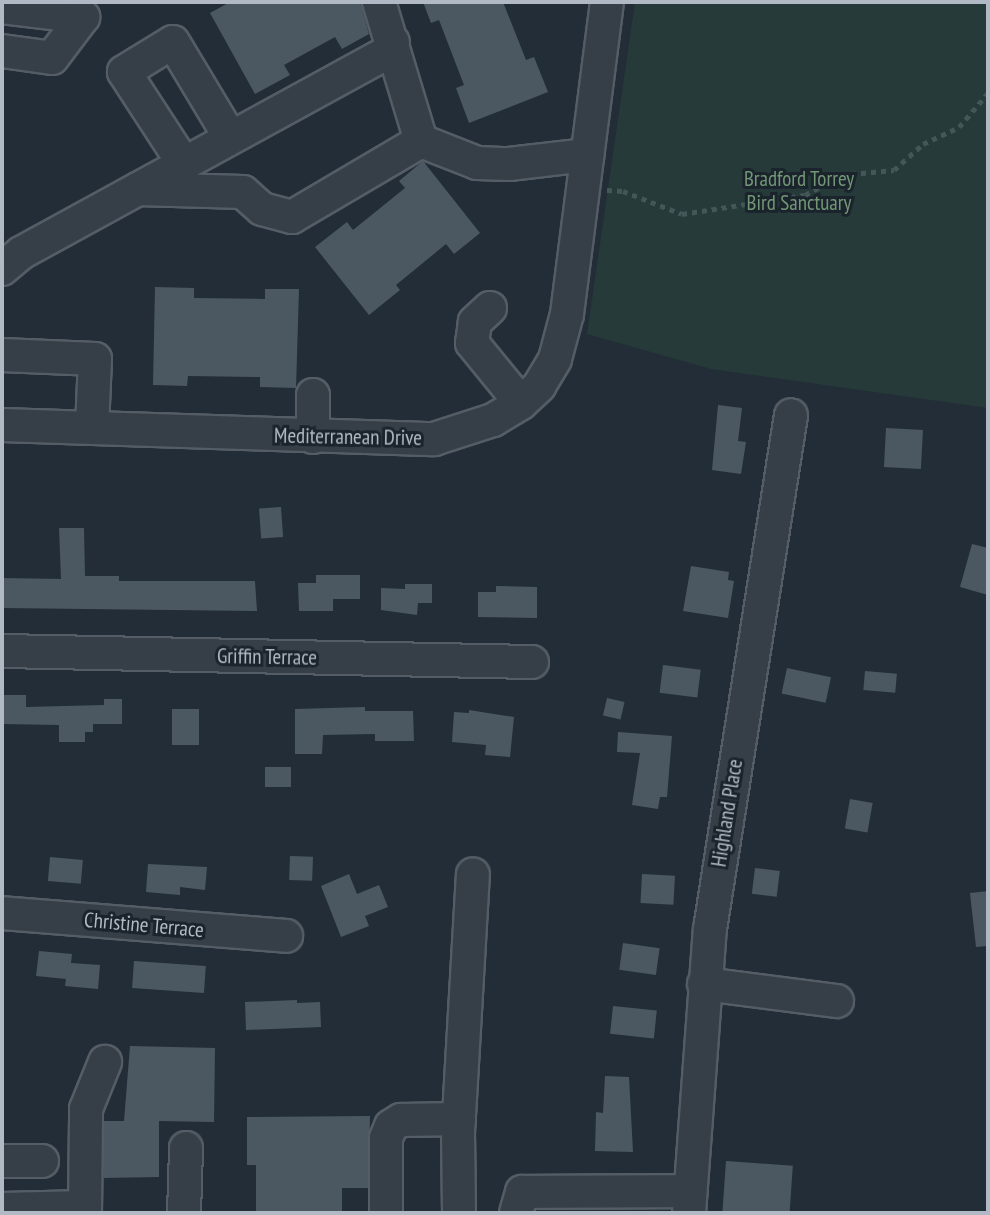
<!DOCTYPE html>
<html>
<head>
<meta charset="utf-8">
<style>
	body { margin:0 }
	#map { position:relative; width:990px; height:1215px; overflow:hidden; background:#232d37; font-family:"PT Sans Narrow",sans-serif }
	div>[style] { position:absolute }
	.green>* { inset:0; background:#253a39 }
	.building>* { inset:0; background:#4b5862; transform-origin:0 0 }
	.path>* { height:4.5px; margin-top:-2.25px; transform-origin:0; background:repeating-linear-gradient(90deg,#445657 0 5px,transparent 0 10px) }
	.roads { filter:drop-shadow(2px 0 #545d65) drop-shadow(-2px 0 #545d65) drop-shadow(0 2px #545d65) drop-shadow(0 -2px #545d65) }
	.minor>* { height:32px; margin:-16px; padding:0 16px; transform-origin:16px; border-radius:16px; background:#363f47 }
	span { translate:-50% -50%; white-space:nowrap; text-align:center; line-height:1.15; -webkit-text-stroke:6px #1b242c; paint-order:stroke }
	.park-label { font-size:21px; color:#719776 }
	.street-label { font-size:21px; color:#b1bac4 }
	.frame { position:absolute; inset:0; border:4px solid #b1bac4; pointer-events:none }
</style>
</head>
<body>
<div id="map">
	<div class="green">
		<div style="clip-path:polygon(635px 2px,988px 2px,988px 408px,711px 369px,587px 334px)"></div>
	</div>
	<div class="building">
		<div style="clip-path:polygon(230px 2px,360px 2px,369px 34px,342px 49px,335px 37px,284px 65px,290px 75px,255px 94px,210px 13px)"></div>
		<div style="clip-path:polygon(423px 2px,503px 2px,526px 60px,534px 57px,548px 92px,469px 123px,456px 88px,464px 85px,439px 20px,431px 23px)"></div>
		<div style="clip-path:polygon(423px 161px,480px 233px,454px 254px,446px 244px,396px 285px,400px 290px,369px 315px,315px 247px,347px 222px,353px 230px,405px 188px,399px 181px)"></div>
		<div style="clip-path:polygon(155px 287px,194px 288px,194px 298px,265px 299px,265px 289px,299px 289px,296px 388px,260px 387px,260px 377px,188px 376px,187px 386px,153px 385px)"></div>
		<div style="clip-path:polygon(718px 405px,742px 408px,738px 441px,746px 442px,741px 474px,712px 470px)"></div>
		<div style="left:886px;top:428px;width:37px;height:39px;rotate:3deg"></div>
		<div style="left:281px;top:507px;width:30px;height:22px;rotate:86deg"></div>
		<div style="clip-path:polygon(59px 528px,84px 528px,85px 576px,119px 576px,119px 581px,255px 581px,257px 611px,2px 608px,2px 578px,61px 579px)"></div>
		<div style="clip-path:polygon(972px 544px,988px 548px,988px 595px,960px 587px)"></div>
		<div style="clip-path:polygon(691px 566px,729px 572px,728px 580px,734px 581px,728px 618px,683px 611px)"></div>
		<div style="clip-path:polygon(316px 575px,360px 575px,360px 599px,333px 599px,333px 611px,299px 611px,298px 583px,316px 583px)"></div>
		<div style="clip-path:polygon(405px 584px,432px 584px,432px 603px,418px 603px,417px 615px,381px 610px,381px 588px,405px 589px)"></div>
		<div style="clip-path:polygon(496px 586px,537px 587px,537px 618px,478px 617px,478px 592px,496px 592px)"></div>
		<div style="left:663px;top:665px;width:38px;height:28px;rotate:7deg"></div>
		<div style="left:787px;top:668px;width:45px;height:26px;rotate:12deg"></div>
		<div style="left:865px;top:671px;width:32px;height:19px;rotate:5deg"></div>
		<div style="clip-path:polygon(2px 695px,26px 695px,26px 707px,104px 705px,104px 699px,122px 699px,122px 724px,93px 724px,93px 732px,85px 732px,85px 742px,59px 742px,59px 725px,2px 724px)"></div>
		<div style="left:607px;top:698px;width:18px;height:18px;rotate:13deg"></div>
		<div style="clip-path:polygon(365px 707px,365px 711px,413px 711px,414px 741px,375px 741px,375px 734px,323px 735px,322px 754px,295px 754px,295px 709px)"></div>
		<div style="left:172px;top:709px;width:27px;height:36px"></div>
		<div style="clip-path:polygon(469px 710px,514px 717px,510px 757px,485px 755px,486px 745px,452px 742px,454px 712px,469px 713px)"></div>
		<div style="clip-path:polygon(618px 732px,672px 736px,667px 797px,660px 797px,658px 809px,632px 805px,640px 753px,617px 752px)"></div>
		<div style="left:265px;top:767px;width:26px;height:20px"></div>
		<div style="left:850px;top:799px;width:23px;height:30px;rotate:10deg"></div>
		<div style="left:290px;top:856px;width:23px;height:24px;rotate:2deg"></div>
		<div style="left:50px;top:857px;width:33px;height:24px;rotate:5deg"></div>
		<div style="clip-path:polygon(148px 864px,207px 867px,205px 890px,180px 887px,180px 895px,146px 892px)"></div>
		<div style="left:755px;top:868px;width:25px;height:26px;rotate:7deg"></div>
		<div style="clip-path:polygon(349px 874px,357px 894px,379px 885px,388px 907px,365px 916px,369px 926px,341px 937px,321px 886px)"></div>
		<div style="left:642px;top:874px;width:33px;height:29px;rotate:3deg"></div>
		<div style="clip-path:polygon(988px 891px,988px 946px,976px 947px,970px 893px)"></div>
		<div style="left:623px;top:943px;width:37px;height:27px;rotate:8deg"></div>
		<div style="clip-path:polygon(39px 951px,72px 954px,71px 963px,100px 965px,98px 989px,65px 986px,66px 979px,36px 976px)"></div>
		<div style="left:134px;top:961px;width:72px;height:27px;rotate:4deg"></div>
		<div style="clip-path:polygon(297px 1000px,297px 1003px,320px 1002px,321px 1027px,246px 1030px,245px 1002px)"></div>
		<div style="left:613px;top:1006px;width:44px;height:28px;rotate:6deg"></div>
		<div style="clip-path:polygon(130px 1046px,215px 1048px,214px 1122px,159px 1121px,159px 1177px,104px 1178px,104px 1121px,124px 1121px)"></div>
		<div style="clip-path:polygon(605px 1076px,629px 1077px,633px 1152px,595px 1151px,596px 1112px,603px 1113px)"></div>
		<div style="clip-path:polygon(370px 1116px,368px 1188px,342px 1188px,342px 1213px,256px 1213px,256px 1165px,247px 1165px,247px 1117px)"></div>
		<div style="left:726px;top:1161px;width:67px;height:52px;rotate:4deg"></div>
	</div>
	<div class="path">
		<div style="left:607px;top:190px;width:16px;rotate:4deg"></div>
		<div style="left:623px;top:191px;width:63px;rotate:21.3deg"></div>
		<div style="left:682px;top:214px;width:124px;rotate:-8.8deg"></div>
		<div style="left:805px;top:195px;width:41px;rotate:-29.1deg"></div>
		<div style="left:841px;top:175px;width:53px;rotate:-5.4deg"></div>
		<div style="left:894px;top:170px;width:39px;rotate:-42deg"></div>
		<div style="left:923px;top:144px;width:40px;rotate:-25deg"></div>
		<div style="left:959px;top:127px;width:45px;rotate:-49.5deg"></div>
	</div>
	<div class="roads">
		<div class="minor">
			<div style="left:2px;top:7px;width:82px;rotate:7deg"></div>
			<div style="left:2px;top:51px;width:50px;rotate:8deg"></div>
			<div style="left:52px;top:58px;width:51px;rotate:-52.9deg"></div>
			<div style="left:421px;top:141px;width:60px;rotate:21.4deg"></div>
			<div style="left:477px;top:163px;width:32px;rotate:2deg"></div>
			<div style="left:509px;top:164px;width:79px;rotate:-6.6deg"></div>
			<div style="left:184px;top:164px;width:110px;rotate:-123.1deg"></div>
			<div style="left:124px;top:72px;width:57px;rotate:-31.5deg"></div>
			<div style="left:173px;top:42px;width:111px;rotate:59deg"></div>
			<div style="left:138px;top:189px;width:105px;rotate:1.6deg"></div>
			<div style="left:243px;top:192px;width:25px;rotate:42deg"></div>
			<div style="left:262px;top:209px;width:31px;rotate:15deg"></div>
			<div style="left:292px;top:217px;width:150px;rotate:-30.5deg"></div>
			<div style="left:421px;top:141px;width:145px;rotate:-106.8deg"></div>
			<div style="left:2px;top:269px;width:25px;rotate:-40deg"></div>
			<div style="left:21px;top:253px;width:416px;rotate:-28.7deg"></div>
			<div style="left:386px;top:53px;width:13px;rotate:-58deg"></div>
			<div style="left:490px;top:308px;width:21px;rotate:137deg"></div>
			<div style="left:475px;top:322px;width:21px;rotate:98deg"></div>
			<div style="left:472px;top:343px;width:77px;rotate:50.8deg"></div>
			<div style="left:2px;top:355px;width:93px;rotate:2.5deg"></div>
			<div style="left:95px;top:359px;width:68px;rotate:92.5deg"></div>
			<div style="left:313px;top:395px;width:42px;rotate:90deg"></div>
			<div style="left:2px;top:425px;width:432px;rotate:1.9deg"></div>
			<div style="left:434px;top:439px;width:62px;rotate:-17.9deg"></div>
			<div style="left:493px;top:420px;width:33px;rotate:-31deg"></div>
			<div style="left:521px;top:403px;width:25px;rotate:-43deg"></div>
			<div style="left:539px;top:386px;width:31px;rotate:-59deg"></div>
			<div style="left:555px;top:359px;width:47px;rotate:-75.1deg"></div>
			<div style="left:567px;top:314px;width:315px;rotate:-82.7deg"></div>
			<div style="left:2px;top:651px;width:530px;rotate:1.19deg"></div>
			<div style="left:2px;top:913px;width:285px;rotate:4.6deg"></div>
			<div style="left:704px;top:984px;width:134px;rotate:7.3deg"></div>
			<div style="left:2px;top:1161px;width:40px"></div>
			<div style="left:2px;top:1209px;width:83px;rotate:-1.4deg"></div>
			<div style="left:85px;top:1213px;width:104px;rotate:-89.4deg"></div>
			<div style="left:86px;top:1109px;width:51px;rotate:-68deg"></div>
			<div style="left:184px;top:1213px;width:65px;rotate:-88.2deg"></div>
			<div style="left:386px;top:1213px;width:75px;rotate:-90deg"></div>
			<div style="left:386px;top:1138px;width:13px;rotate:-67deg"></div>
			<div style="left:391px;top:1126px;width:12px;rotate:-31deg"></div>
			<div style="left:401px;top:1120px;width:58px;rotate:-1deg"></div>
			<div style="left:459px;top:1213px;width:80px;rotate:-90.7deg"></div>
			<div style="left:458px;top:1133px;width:259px;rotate:-86.7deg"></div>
			<div style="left:516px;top:1213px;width:22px;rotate:-74deg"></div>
			<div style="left:522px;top:1192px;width:168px;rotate:-0.3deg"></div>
			<div style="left:689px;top:1213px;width:285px;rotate:-85.8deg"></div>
			<div style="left:710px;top:929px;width:520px;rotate:-81.04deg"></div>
		</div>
	</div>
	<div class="park-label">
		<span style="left:799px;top:191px">Bradford Torrey<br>Bird Sanctuary</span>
	</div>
	<div class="street-label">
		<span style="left:348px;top:437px;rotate:1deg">Mediterranean Drive</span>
		<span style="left:267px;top:657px;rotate:1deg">Griffin Terrace</span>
		<span style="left:727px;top:813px;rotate:-81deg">Highland Place</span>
		<span style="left:144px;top:925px;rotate:5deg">Christine Terrace</span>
	</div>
	<div class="frame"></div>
</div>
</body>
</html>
